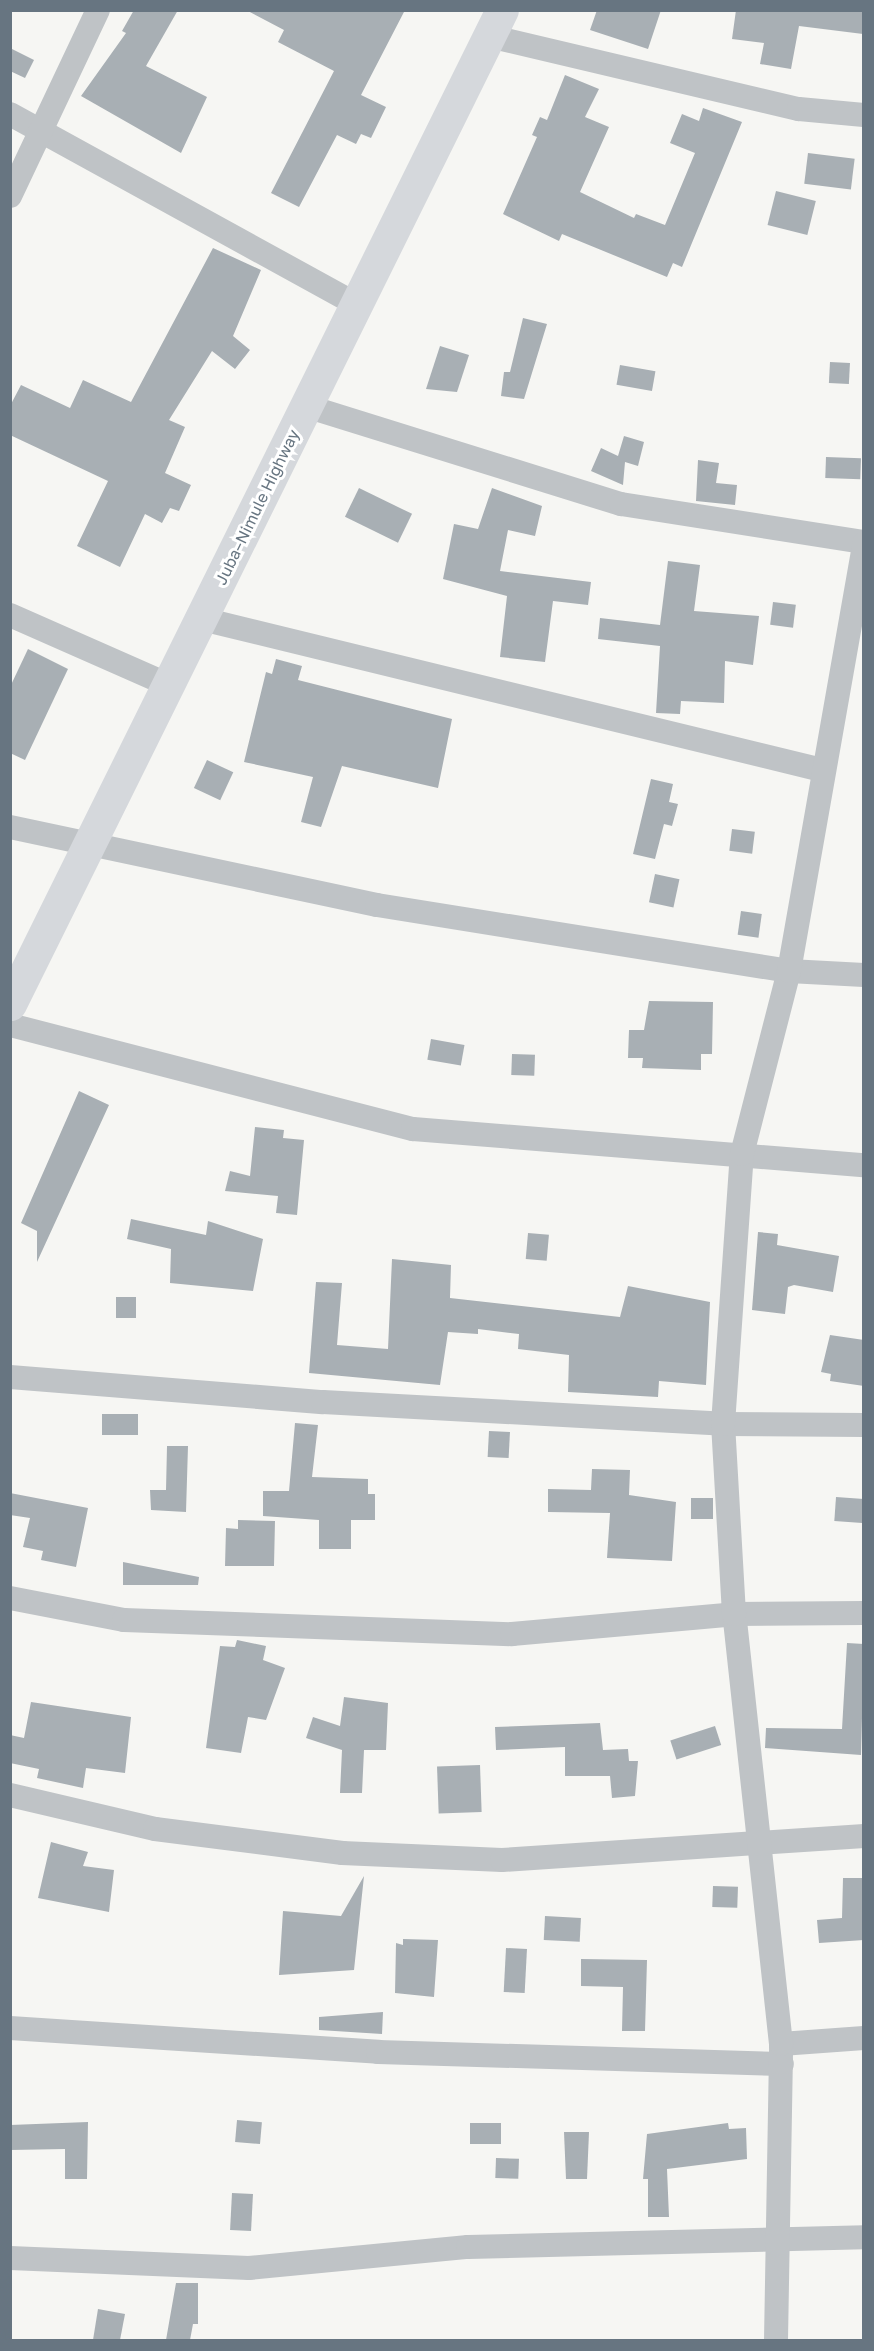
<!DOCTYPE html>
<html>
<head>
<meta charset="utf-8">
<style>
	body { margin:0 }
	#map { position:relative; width:874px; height:2351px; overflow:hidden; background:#f6f6f3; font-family:"Golos Text",sans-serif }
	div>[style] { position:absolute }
	.building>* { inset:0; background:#a8afb4; transform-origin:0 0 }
	.street>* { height:24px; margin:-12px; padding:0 12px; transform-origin:12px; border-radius:12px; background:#bfc3c6 }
	.primary>* { height:33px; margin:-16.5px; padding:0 16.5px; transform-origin:16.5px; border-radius:16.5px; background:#d5d8dc }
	span { translate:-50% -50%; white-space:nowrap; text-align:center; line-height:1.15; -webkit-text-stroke:6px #fff; paint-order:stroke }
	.street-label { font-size:16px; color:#677581 }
	.frame { position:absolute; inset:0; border:12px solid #677581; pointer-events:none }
</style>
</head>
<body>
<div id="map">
	<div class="building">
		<div style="clip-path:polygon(134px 10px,178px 10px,146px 66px,207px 97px,181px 153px,81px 96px,126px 33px,122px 31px)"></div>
		<div style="clip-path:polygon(246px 10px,405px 10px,361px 95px,386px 107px,371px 138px,361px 134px,356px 144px,337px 135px,299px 207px,271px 193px,334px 71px,278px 42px,284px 30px)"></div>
		<div style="clip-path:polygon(597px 10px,661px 10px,648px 49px,590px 30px)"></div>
		<div style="clip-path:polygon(736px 10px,863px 10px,863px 34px,799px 26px,791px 69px,760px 64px,764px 43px,732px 39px)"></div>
		<div style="clip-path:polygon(10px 48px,34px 60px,25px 78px,10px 71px)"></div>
		<div style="clip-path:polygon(565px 75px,599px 89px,585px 117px,609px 127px,580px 192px,634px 218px,636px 214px,665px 225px,695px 153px,670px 143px,682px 114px,699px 121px,703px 108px,742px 122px,682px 267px,673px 263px,667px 277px,562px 234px,559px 241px,503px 214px,537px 137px,532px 135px,540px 117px,547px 120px)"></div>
		<div style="left:808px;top:153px;width:47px;height:31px;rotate:7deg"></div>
		<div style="left:776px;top:191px;width:41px;height:35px;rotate:14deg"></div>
		<div style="clip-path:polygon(213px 248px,261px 270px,233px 336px,250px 350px,235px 369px,212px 351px,169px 420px,185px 427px,165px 473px,191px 485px,179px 511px,170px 508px,162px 523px,145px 514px,120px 567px,77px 546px,108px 481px,10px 435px,10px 406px,21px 385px,70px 408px,83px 380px,131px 402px)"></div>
		<div style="clip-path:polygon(523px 318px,547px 324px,524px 399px,501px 396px,504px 372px,510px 372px)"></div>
		<div style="clip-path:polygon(440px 346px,469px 355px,457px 392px,426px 389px)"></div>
		<div style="left:830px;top:362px;width:20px;height:21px;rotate:3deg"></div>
		<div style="left:620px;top:365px;width:36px;height:20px;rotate:10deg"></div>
		<div style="clip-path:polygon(624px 436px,644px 442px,638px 466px,625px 462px,623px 485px,591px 471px,601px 448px,618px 456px)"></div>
		<div style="left:826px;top:457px;width:35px;height:21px;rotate:2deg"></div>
		<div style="clip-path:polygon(698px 460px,719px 463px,716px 483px,737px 485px,735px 505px,696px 501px)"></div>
		<div style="left:359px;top:488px;width:59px;height:32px;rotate:26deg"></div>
		<div style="clip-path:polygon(492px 488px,542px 506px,535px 536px,508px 530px,500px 571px,591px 582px,588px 605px,553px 601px,545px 662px,500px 657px,507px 596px,443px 579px,454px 524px,478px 529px)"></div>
		<div style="clip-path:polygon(668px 561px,700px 565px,694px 611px,759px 616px,753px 665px,725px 661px,724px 703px,681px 701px,680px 714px,656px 713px,660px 646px,598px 639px,600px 618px,660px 625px)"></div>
		<div style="left:773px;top:602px;width:23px;height:23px;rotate:7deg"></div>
		<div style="clip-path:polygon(28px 649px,68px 669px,25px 760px,10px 753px,10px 687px)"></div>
		<div style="clip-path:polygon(276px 659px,302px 666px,298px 680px,452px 719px,438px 788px,342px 766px,321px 827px,301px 822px,313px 777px,244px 762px,266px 672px,272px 674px)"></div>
		<div style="left:207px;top:760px;width:29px;height:31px;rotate:25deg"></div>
		<div style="clip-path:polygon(651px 779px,673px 784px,669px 802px,678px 804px,672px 826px,664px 824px,655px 859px,633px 854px)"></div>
		<div style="left:732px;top:829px;width:23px;height:22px;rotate:7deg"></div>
		<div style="left:655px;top:874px;width:25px;height:29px;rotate:12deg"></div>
		<div style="left:741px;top:911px;width:21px;height:24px;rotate:8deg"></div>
		<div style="clip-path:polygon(649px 1001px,713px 1002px,712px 1054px,701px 1054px,701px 1070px,642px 1068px,643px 1058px,628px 1058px,629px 1030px,644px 1030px)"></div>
		<div style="left:431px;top:1039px;width:34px;height:21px;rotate:10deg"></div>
		<div style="left:512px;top:1054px;width:23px;height:21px;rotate:2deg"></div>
		<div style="clip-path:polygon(79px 1091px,109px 1105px,37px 1262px,37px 1231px,21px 1223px)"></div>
		<div style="clip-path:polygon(255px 1127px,284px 1130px,283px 1138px,304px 1140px,297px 1215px,276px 1213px,278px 1196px,225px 1191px,230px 1171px,250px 1176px)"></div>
		<div style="clip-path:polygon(131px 1219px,206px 1235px,208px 1221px,263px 1239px,253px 1291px,170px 1283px,171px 1249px,127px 1239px)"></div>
		<div style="clip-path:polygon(758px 1232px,778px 1234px,777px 1245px,839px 1256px,833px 1292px,794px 1285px,788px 1287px,785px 1314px,752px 1310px)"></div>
		<div style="left:528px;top:1233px;width:21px;height:26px;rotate:5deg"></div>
		<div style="clip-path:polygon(392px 1259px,451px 1265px,450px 1298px,620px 1317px,628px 1286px,710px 1302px,706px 1385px,659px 1381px,658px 1397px,568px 1392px,569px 1355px,518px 1349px,519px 1334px,478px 1329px,478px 1334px,448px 1332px,440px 1385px,309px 1373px,316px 1282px,342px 1283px,337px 1345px,388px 1349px)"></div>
		<div style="left:116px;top:1297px;width:20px;height:21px"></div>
		<div style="clip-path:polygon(830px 1335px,864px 1340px,864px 1386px,830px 1381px,831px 1374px,821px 1372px)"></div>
		<div style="left:102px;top:1414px;width:36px;height:21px"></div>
		<div style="clip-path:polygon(295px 1423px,318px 1425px,312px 1477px,368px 1479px,368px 1494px,375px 1494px,375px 1520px,351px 1520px,351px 1549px,319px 1549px,319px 1520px,263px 1516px,263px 1491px,289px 1491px)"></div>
		<div style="left:489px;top:1431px;width:21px;height:26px;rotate:3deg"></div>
		<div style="clip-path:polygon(167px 1446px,188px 1446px,186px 1512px,151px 1510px,150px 1490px,166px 1490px)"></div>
		<div style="clip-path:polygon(592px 1469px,630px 1470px,629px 1495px,676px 1502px,672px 1561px,607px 1558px,610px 1513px,548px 1512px,548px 1489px,591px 1490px)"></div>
		<div style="clip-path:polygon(10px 1493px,88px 1508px,76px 1567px,41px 1560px,43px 1551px,23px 1547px,30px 1518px,10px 1515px)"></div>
		<div style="left:836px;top:1497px;width:28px;height:24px;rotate:4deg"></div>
		<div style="left:691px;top:1498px;width:22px;height:21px"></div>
		<div style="clip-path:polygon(238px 1520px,275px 1521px,274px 1566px,225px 1566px,226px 1528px,238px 1529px)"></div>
		<div style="clip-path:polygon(123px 1562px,199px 1577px,198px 1585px,123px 1585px)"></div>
		<div style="clip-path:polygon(237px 1640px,266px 1646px,263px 1660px,285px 1668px,266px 1720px,248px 1717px,241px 1753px,206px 1748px,220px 1646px,235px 1647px)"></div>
		<div style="clip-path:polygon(847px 1643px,864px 1644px,861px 1755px,765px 1748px,766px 1728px,842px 1729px)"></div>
		<div style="clip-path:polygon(344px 1697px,388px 1703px,386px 1750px,364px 1750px,362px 1793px,340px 1793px,342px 1750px,306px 1738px,313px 1717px,340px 1726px)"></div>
		<div style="clip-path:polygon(31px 1702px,131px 1717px,125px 1773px,86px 1768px,83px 1788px,37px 1778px,39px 1769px,10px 1763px,10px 1735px,24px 1738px)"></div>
		<div style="clip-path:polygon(600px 1723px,603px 1750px,628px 1749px,629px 1761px,638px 1761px,635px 1796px,612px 1798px,610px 1776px,565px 1776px,565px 1747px,496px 1750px,495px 1727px)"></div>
		<div style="left:715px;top:1726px;width:20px;height:47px;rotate:72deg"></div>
		<div style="left:480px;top:1765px;width:47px;height:43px;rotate:88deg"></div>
		<div style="clip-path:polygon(51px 1842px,88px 1852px,83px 1866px,114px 1870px,109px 1912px,38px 1898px)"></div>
		<div style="clip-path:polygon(364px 1876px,354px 1970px,279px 1975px,283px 1911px,341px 1916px)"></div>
		<div style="clip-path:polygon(843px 1878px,864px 1878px,864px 1940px,819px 1943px,817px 1920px,842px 1918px)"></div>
		<div style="left:713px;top:1886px;width:25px;height:21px;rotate:2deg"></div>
		<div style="left:545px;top:1916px;width:36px;height:24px;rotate:3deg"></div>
		<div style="clip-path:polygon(403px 1939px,438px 1940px,434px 1997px,395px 1993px,396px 1943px,403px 1945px)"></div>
		<div style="left:506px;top:1948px;width:21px;height:44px;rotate:3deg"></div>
		<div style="clip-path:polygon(581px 1959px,647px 1960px,645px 2031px,622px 2031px,623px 1987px,581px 1986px)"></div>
		<div style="clip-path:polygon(383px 2012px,382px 2034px,319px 2030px,319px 2017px)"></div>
		<div style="left:237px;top:2120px;width:25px;height:22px;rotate:5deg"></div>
		<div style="clip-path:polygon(88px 2122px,87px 2179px,65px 2179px,65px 2149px,10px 2150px,10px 2125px)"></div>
		<div style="left:470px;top:2123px;width:31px;height:21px"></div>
		<div style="clip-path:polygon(728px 2123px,729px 2129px,746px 2128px,747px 2159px,667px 2169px,669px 2217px,648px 2217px,648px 2179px,643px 2179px,647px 2134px)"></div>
		<div style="clip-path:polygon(564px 2132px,589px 2132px,587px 2179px,566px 2179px)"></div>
		<div style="left:496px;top:2158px;width:23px;height:20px;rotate:2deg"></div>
		<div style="left:232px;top:2193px;width:21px;height:37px;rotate:3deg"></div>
		<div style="clip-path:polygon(176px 2283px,198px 2283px,198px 2324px,193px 2324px,190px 2340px,166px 2340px)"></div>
		<div style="clip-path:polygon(98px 2309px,125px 2314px,120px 2340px,93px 2340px)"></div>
	</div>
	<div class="street">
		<div style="left:489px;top:36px;width:318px;rotate:13.3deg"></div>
		<div style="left:799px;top:109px;width:65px;rotate:5.3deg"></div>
		<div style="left:10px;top:114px;width:396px;rotate:28.8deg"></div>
		<div style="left:10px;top:196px;width:206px;rotate:-64.7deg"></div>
		<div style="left:306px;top:406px;width:330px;rotate:17.3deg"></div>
		<div style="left:621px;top:504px;width:246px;rotate:8.9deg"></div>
		<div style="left:10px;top:615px;width:176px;rotate:23.8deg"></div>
		<div style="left:202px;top:619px;width:638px;rotate:13.69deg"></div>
		<div style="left:10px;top:827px;width:375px;rotate:12deg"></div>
		<div style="left:377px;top:905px;width:417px;rotate:9.1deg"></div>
		<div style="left:789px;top:971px;width:75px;rotate:3.1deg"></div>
		<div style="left:10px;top:1025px;width:416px;rotate:14.5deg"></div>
		<div style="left:413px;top:1129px;width:452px;rotate:4.6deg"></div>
		<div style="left:10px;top:1377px;width:314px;rotate:4.6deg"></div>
		<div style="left:323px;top:1402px;width:401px;rotate:3.1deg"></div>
		<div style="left:723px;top:1424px;width:141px;rotate:0.4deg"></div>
		<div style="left:10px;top:1598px;width:116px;rotate:10.9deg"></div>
		<div style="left:124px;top:1620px;width:388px;rotate:2.1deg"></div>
		<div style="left:512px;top:1634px;width:223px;rotate:-5.1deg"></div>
		<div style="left:734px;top:1614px;width:130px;rotate:-0.4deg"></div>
		<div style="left:10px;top:1795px;width:149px;rotate:13.2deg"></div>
		<div style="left:155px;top:1829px;width:189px;rotate:7.3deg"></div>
		<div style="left:342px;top:1853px;width:160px;rotate:2.5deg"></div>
		<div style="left:502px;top:1860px;width:363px;rotate:-3.8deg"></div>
		<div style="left:10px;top:2028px;width:369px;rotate:3.7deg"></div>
		<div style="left:378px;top:2052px;width:404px;rotate:1.7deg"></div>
		<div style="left:781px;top:2044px;width:83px;rotate:-4.1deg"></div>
		<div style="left:10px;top:2258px;width:239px;rotate:2.4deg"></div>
		<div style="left:249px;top:2268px;width:220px;rotate:-5.5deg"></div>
		<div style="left:468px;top:2247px;width:396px;rotate:-1.4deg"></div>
		<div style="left:776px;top:2340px;width:296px;rotate:-89deg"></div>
		<div style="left:781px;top:2044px;width:433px;rotate:-96.2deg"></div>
		<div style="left:734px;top:1614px;width:190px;rotate:-93.3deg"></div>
		<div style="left:723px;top:1424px;width:271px;rotate:-86deg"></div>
		<div style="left:742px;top:1154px;width:189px;rotate:-75.6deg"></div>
		<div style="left:789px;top:971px;width:434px;rotate:-80deg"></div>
	</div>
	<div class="primary">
		<div style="left:10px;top:1004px;width:1109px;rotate:-63.67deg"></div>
	</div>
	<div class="street-label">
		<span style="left:257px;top:507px;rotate:-64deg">Juba–Nimule Highway</span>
	</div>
	<div class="frame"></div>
</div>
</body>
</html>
